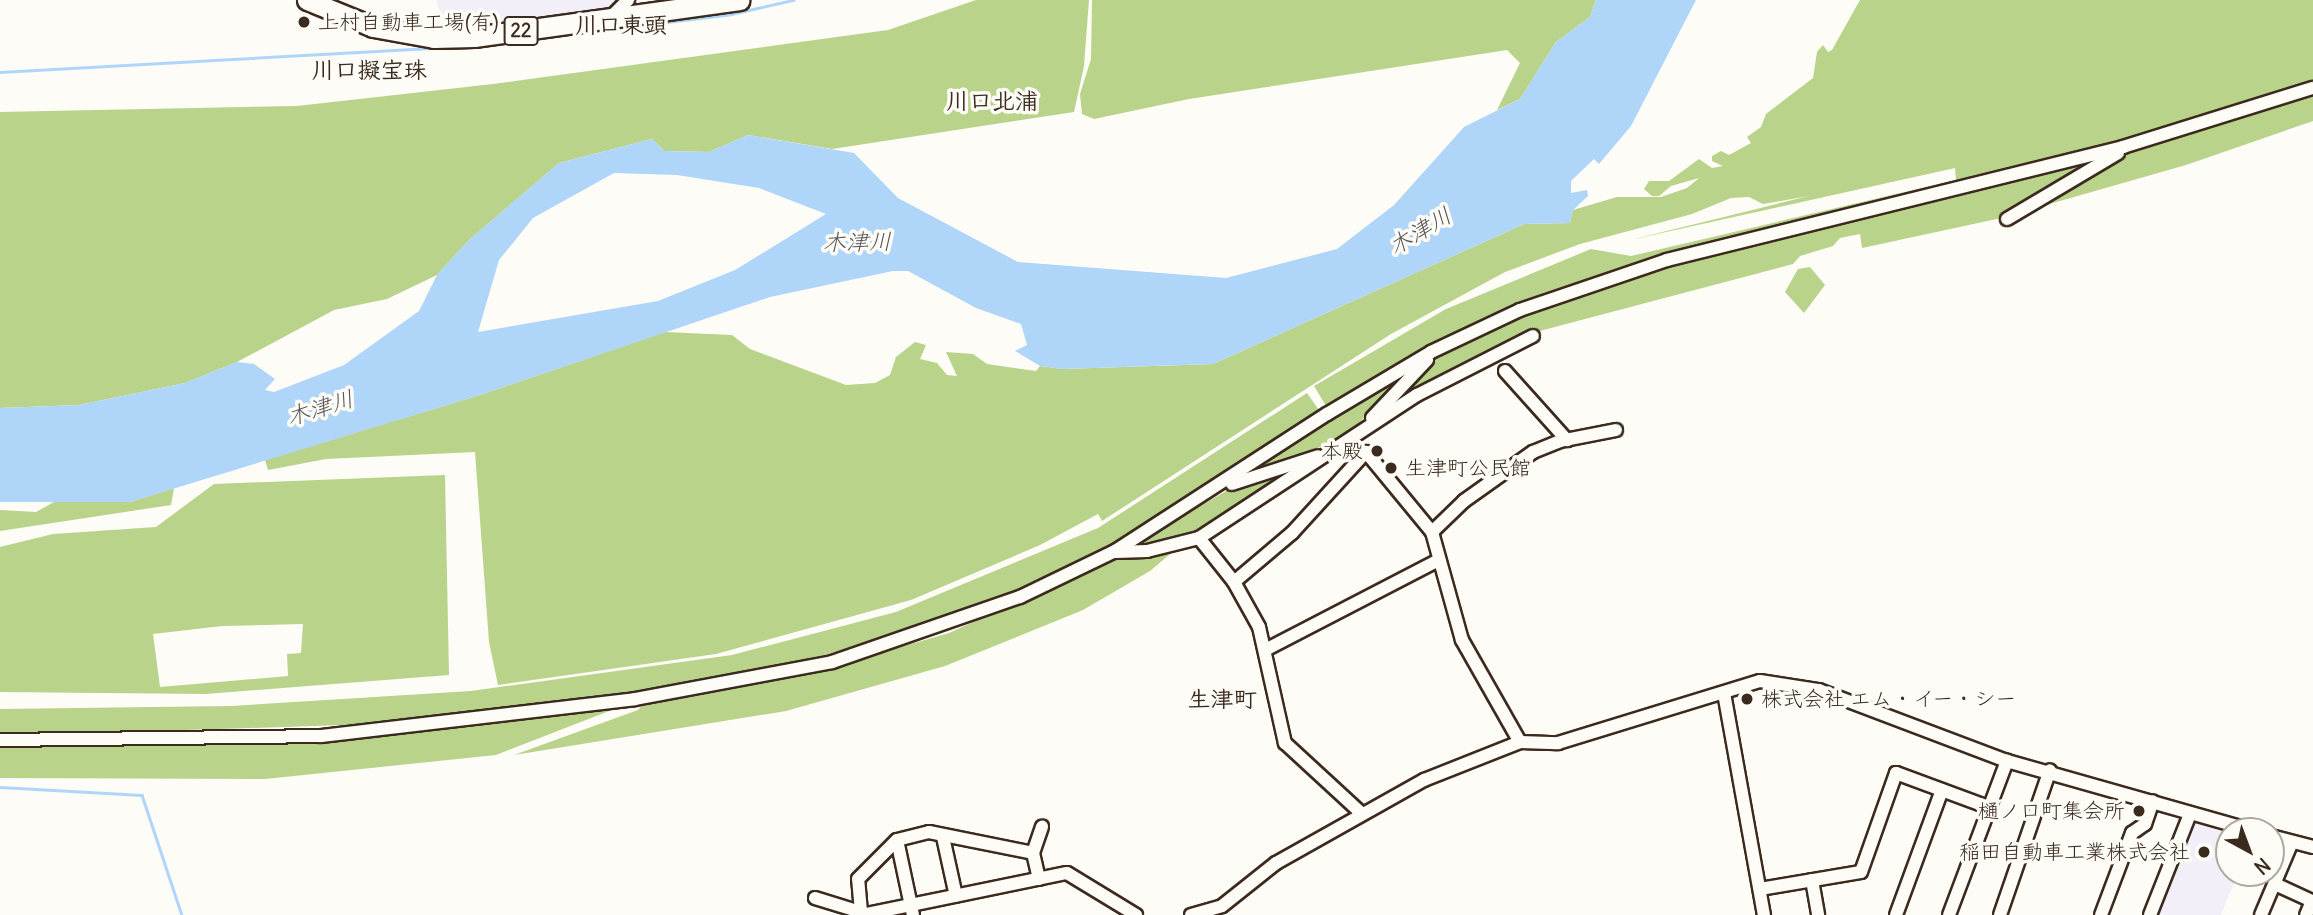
<!DOCTYPE html>
<html>
<head>
<meta charset="utf-8">
<style>
	body { margin:0 }
	#map { position:relative; width:2313px; height:915px; overflow:hidden; background:#fdfcf7; font-family:Delius,"Klee One",sans-serif }
	div>[style] { position:absolute }
	.built>* { inset:0; background:#f2eff8 }
	.green>* { inset:0; background:#b9d38a }
	.water>* { inset:0; background:#afd6f9 }
	.stream>* { height:2.5px; margin:-1.25px; padding:0 1.25px; transform-origin:1.25px; border-radius:1.25px; background:#afd6f9 }
	.roads { filter:drop-shadow(2px 0 #3b2a1e) drop-shadow(-2px 0 #3b2a1e) drop-shadow(0 2px #3b2a1e) drop-shadow(0 -2px #3b2a1e) }
	.street>* { height:12px; margin:-6px; padding:0 6px; transform-origin:6px; border-radius:6px; background:#fdfcf7 }
	.primary>* { height:19px; margin:-9.5px; padding:0 9.5px; transform-origin:9.5px; border-radius:9.5px; background:#fdfcf7 }
	.dots>* { width:19px; height:19px; translate:-50% -50%; box-sizing:border-box; border:4px solid #fdfcf7; border-radius:50% }
	span { translate:-50% -50%; white-space:nowrap; text-align:center; line-height:1.15; -webkit-text-stroke:7px #fdfcf7; paint-order:stroke }
	.shield-label span { padding:2px 5px; background:#fdfcf7; border:2px solid; border-radius:5px; -webkit-text-stroke-width:0 }
	.shield-label { font-size:19px; color:#3b2a1e; font-weight:700 }
	.poi-label { font-size:21px; color:#3b2a1e }
	.left { translate:0 -50%; text-align:left }
	.right { translate:-100% -50%; text-align:right }
	.neighbourhood-label { font-size:23px; color:#3b2a1e; font-weight:700 }
	.water-label { font-size:23px; color:#585555; font-style:italic }
	.north { position:absolute; left:2215px; top:817px; width:70px; height:70px; box-sizing:border-box; background:#fdfcf7; border:2px solid #afa8a0; border-radius:50%; rotate:139deg; font-size:19px; font-weight:700; line-height:28px; text-align:center; color:#3b2a1e }
	.north::after { content:''; display:block; margin:auto; width:24px; height:32px; background:#3b2a1e; clip-path:polygon(50% 0,100% 100%,50% 72%,0 100%) }
</style>
</head>
<body>
<div id="map">
	<div class="built">
		<div style="clip-path:polygon(436px 0,620px 0,606px 11px,445px 27px)"></div>
		<div style="clip-path:polygon(2193px 820px,2236px 831px,2229px 831px,2229px 873px,2238px 873px,2221px 915px,2155px 915px)"></div>
	</div>
	<div class="green">
		<div style="clip-path:polygon(976px 0,1089px 0,1084px 66px,1074px 112px,832px 149px,748px 135px,709px 152px,664px 151px,652px 139px,559px 163px,469px 240px,437px 275px,387px 299px,334px 310px,237px 362px,185px 383px,79px 405px,0 408px,0 112px,297px 106px,493px 84px,888px 30px)"></div>
		<div style="clip-path:polygon(1092px 0,1596px 0,1590px 17px,1556px 42px,1520px 99px,1497px 110px,1520px 63px,1507px 50px,1189px 99px,1094px 119px,1082px 114px,1080px 94px,1091px 59px)"></div>
		<div style="clip-path:polygon(1860px 0,2313px 0,2313px 86px,2221px 116px,1591px 279px,1550px 295px,1329px 411px,1314px 386px,1446px 309px,1591px 249px,1631px 256px,1956px 180px,1955px 168px,1630px 240px,1809px 196px,1763px 204px,1749px 197px,1731px 198px,1692px 214px,1580px 244px,1505px 272px,1391px 334px,1102px 521px,1098px 514px,1040px 545px,911px 600px,716px 654px,498px 685px,489px 642px,475px 452px,326px 459px,268px 470px,265px 460px,480px 395px,665px 332px,732px 335px,750px 349px,846px 385px,875px 383px,890px 375px,896px 357px,915px 342px,926px 345px,920px 359px,937px 363px,947px 375px,957px 376px,946px 352px,973px 354px,987px 364px,1036px 371px,1040px 366px,1063px 369px,1213px 364px,1524px 224px,1570px 223px,1573px 210px,1617px 197px,1661px 197px,1687px 188px,1699px 178px,1671px 186px,1659px 196px,1652px 196px,1644px 189px,1649px 181px,1669px 181px,1699px 159px,1712px 168px,1723px 166px,1712px 161px,1712px 156px,1721px 151px,1729px 155px,1751px 143px,1747px 137px,1761px 127px,1766px 114px,1813px 78px,1817px 52px,1823px 45px,1828px 52px,1832px 50px)"></div>
		<div style="clip-path:polygon(2313px 93px,2313px 121px,2186px 165px,2018px 213px,2125px 156px,2127px 150px)"></div>
		<div style="clip-path:polygon(2115px 155px,2006px 217px,1862px 248px,1860px 234px,1840px 238px,1833px 246px,1800px 256px,1793px 264px,1532px 333px,1377px 417px,1440px 352px,1519px 314px,1598px 285px)"></div>
		<div style="clip-path:polygon(1810px 267px,1825px 285px,1804px 313px,1785px 292px,1798px 269px)"></div>
		<div style="clip-path:polygon(1416px 365px,1346px 436px,1238px 481px,1326px 421px)"></div>
		<div style="clip-path:polygon(1307px 393px,1321px 413px,1221px 482px,1112px 545px,1013px 595px,825px 655px,639px 694px,475px 715px,344px 725px,0 736px,0 709px,231px 706px,471px 691px,732px 655px,896px 612px,1098px 528px)"></div>
		<div style="clip-path:polygon(1312px 462px,1198px 535px,1128px 548px,1228px 490px)"></div>
		<div style="clip-path:polygon(evenodd,445px 475px,449px 675px,206px 694px,0 692px,0 547px,53px 534px,156px 527px,214px 484px,445px 475px,303px 624px,301px 653px,287px 654px,288px 676px,160px 687px,153px 634px,222px 626px,303px 624px)"></div>
		<div style="clip-path:polygon(174px 488px,171px 505px,0 531px,0 510px,36px 512px,54px 502px,130px 502px)"></div>
		<div style="clip-path:polygon(1175px 550px,1150px 571px,1083px 610px,945px 666px,786px 711px,514px 755px,638px 710px,645px 701px,832px 667px,949px 633px,1117px 557px)"></div>
		<div style="clip-path:polygon(622px 706px,496px 755px,265px 779px,0 778px,0 745px,324px 742px)"></div>
	</div>
	<div class="water">
		<div style="clip-path:polygon(evenodd,1596px 0,1696px 0,1631px 126px,1599px 164px,1594px 159px,1571px 181px,1571px 193px,1587px 190px,1588px 196px,1573px 210px,1570px 223px,1524px 224px,1213px 364px,1063px 369px,1040px 366px,1015px 351px,1027px 345px,1021px 324px,976px 308px,908px 271px,893px 271px,770px 297px,480px 395px,130px 502px,0 502px,0 408px,79px 405px,185px 383px,237px 362px,254px 364px,275px 379px,265px 390px,274px 392px,344px 365px,419px 311px,437px 275px,469px 240px,559px 163px,652px 139px,664px 151px,709px 152px,748px 135px,854px 153px,898px 198px,1018px 262px,1226px 278px,1337px 249px,1394px 205px,1464px 127px,1520px 99px,1556px 42px,1590px 17px,1596px 0,614px 173px,677px 175px,759px 188px,826px 214px,735px 270px,658px 301px,478px 332px,499px 260px,533px 218px,614px 173px)"></div>
	</div>
	<div class="stream">
		<div style="left:545px;top:37px;width:187px;rotate:-7deg"></div>
		<div style="left:731px;top:14px;width:64px;rotate:-12.7deg"></div>
		<div style="left:0;top:72px;width:445px;rotate:-3.2deg"></div>
		<div style="left:0;top:787px;width:142px;rotate:3.2deg"></div>
		<div style="left:142px;top:795px;width:126px;rotate:71.6deg"></div>
	</div>
	<div class="roads">
		<div class="street">
			<div style="left:609px;top:19px;width:27px;rotate:-45deg"></div>
			<div style="left:2007px;top:219px;width:129px;rotate:-30.7deg"></div>
			<div style="left:1505px;top:371px;width:93px;rotate:48.1deg"></div>
			<div style="left:1372px;top:418px;width:80px;rotate:-46.5deg"></div>
			<div style="left:1366px;top:452px;width:104px;rotate:50.5deg"></div>
			<div style="left:1432px;top:532px;width:112px;rotate:74.5deg"></div>
			<div style="left:1462px;top:640px;width:117px;rotate:60.4deg"></div>
			<div style="left:1232px;top:484px;width:90px;rotate:-18deg"></div>
			<div style="left:1432px;top:532px;width:45px;rotate:-44.1deg"></div>
			<div style="left:1464px;top:501px;width:85px;rotate:-35.4deg"></div>
			<div style="left:1533px;top:452px;width:29px;rotate:-22deg"></div>
			<div style="left:1560px;top:441px;width:57px;rotate:-11.1deg"></div>
			<div style="left:1199px;top:538px;width:56px;rotate:51.5deg"></div>
			<div style="left:1234px;top:582px;width:51px;rotate:60.9deg"></div>
			<div style="left:1259px;top:627px;width:119px;rotate:77.4deg"></div>
			<div style="left:1285px;top:743px;width:102px;rotate:42.6deg"></div>
			<div style="left:1116px;top:552px;width:31px;rotate:-2deg"></div>
			<div style="left:1147px;top:551px;width:54px;rotate:-14deg"></div>
			<div style="left:1199px;top:538px;width:261px;rotate:-33.3deg"></div>
			<div style="left:1417px;top:395px;width:130px;rotate:-27deg"></div>
			<div style="left:1234px;top:582px;width:76px;rotate:-40.2deg"></div>
			<div style="left:1292px;top:533px;width:110px;rotate:-47.6deg"></div>
			<div style="left:1267px;top:649px;width:194px;rotate:-27.4deg"></div>
			<div style="left:1724px;top:693px;width:226px;rotate:79.8deg"></div>
			<div style="left:0;top:740px;width:321px;rotate:-0.7deg"></div>
			<div style="left:321px;top:736px;width:316px;rotate:-6.7deg"></div>
			<div style="left:635px;top:699px;width:200px;rotate:-10.6deg"></div>
			<div style="left:832px;top:662px;width:199px;rotate:-19.1deg"></div>
			<div style="left:1020px;top:597px;width:106px;rotate:-25.8deg"></div>
			<div style="left:1115px;top:551px;width:252px;rotate:-32.9deg"></div>
			<div style="left:1327px;top:414px;width:121px;rotate:-30.8deg"></div>
			<div style="left:1431px;top:352px;width:98px;rotate:-25.3deg"></div>
			<div style="left:1520px;top:310px;width:155px;rotate:-18.8deg"></div>
			<div style="left:1667px;top:260px;width:470px;rotate:-13.9deg"></div>
			<div style="left:2123px;top:147px;width:199px;rotate:-17.3deg"></div>
			<div style="left:2271px;top:836px;width:43px;rotate:14.7deg"></div>
			<div style="left:943px;top:837px;width:60px;rotate:77.6deg"></div>
			<div style="left:897px;top:840px;width:77px;rotate:78deg"></div>
			<div style="left:1039px;top:879px;width:27px;rotate:-103deg"></div>
			<div style="left:1033px;top:853px;width:28px;rotate:-71deg"></div>
			<div style="left:1812px;top:880px;width:36px;rotate:80deg"></div>
			<div style="left:2275px;top:884px;width:41px;rotate:24.7deg"></div>
			<div style="left:2312px;top:901px;width:15px;rotate:113deg"></div>
			<div style="left:1760px;top:889px;width:102px;rotate:-9.6deg"></div>
			<div style="left:1861px;top:872px;width:105px;rotate:-70.5deg"></div>
			<div style="left:1896px;top:773px;width:98px;rotate:20.3deg"></div>
			<div style="left:815px;top:898px;width:54px;rotate:17.1deg"></div>
			<div style="left:867px;top:914px;width:204px;rotate:-11.6deg"></div>
			<div style="left:1067px;top:873px;width:81px;rotate:31.3deg"></div>
			<div style="left:861px;top:912px;width:33px;rotate:-95deg"></div>
			<div style="left:858px;top:879px;width:55px;rotate:-45deg"></div>
			<div style="left:897px;top:840px;width:33px;rotate:-14deg"></div>
			<div style="left:929px;top:832px;width:106px;rotate:11.4deg"></div>
			<div style="left:1191px;top:915px;width:32px;rotate:-16deg"></div>
			<div style="left:1222px;top:906px;width:69px;rotate:-38.5deg"></div>
			<div style="left:1276px;top:863px;width:170px;rotate:-29.3deg"></div>
			<div style="left:1424px;top:780px;width:103px;rotate:-21.6deg"></div>
			<div style="left:1520px;top:742px;width:38px;rotate:2deg"></div>
			<div style="left:1558px;top:743px;width:211px;rotate:-17.1deg"></div>
			<div style="left:1760px;top:681px;width:60px;rotate:8.7deg"></div>
			<div style="left:1819px;top:690px;width:201px;rotate:20.7deg"></div>
			<div style="left:2007px;top:761px;width:257px;rotate:15.8deg"></div>
			<div style="left:1896px;top:915px;width:133px;rotate:-69.8deg"></div>
			<div style="left:1949px;top:915px;width:165px;rotate:-69.4deg"></div>
			<div style="left:2000px;top:915px;width:153px;rotate:-71deg"></div>
			<div style="left:2101px;top:915px;width:88px;rotate:-69.3deg"></div>
			<div style="left:2132px;top:833px;width:16px;rotate:-35deg"></div>
			<div style="left:2145px;top:824px;width:24px;rotate:-71deg"></div>
			<div style="left:2150px;top:915px;width:109px;rotate:-68.4deg"></div>
			<div style="left:2261px;top:915px;width:79px;rotate:-67deg"></div>
		</div>
		<div class="primary">
			<div style="left:307px;top:0;width:71px;rotate:22.2deg"></div>
			<div style="left:373px;top:27px;width:62px;rotate:10.2deg"></div>
			<div style="left:434px;top:38px;width:40px;rotate:-1.4deg"></div>
			<div style="left:474px;top:37px;width:268px;rotate:-7.9deg"></div>
		</div>
	</div>
	<div class="dots">
		<div style="left:304px;top:22px;background:#3b2a1e"></div>
		<div style="left:1377px;top:451px;background:#3b2a1e"></div>
		<div style="left:1391px;top:468px;background:#3b2a1e"></div>
		<div style="left:1747px;top:699px;background:#3b2a1e"></div>
		<div style="left:2139px;top:811px;background:#3b2a1e"></div>
		<div style="left:2204px;top:852px;background:#3b2a1e"></div>
	</div>
	<div class="shield-label">
		<span style="left:521px;top:31px">22</span>
	</div>
	<div class="poi-label">
		<span class="left" style="left:318px;top:22px">上村自動車工場(有)</span>
		<span class="right" style="left:1363px;top:451px">本殿</span>
		<span class="left" style="left:1405px;top:468px">生津町公民館</span>
		<span class="left" style="left:1761px;top:699px">株式会社 エム・イー・シー</span>
		<span class="right" style="left:2125px;top:811px">樋ノ口町集会所</span>
		<span class="right" style="left:2190px;top:852px">稲田自動車工業株式会社</span>
	</div>
	<div class="neighbourhood-label">
		<span style="left:621px;top:25px">川口東頭</span>
		<span style="left:369px;top:70px">川口擬宝珠</span>
		<span style="left:992px;top:101px">川口北浦</span>
		<span style="left:1222px;top:699px">生津町</span>
	</div>
	<div class="water-label">
		<span style="left:1420px;top:231px;rotate:-31deg">木津川</span>
		<span style="left:857px;top:242px;rotate:-1deg">木津川</span>
		<span style="left:320px;top:408px;rotate:-17deg">木津川</span>
	</div>
	<div class="north">N</div>
</div>
</body>
</html>
